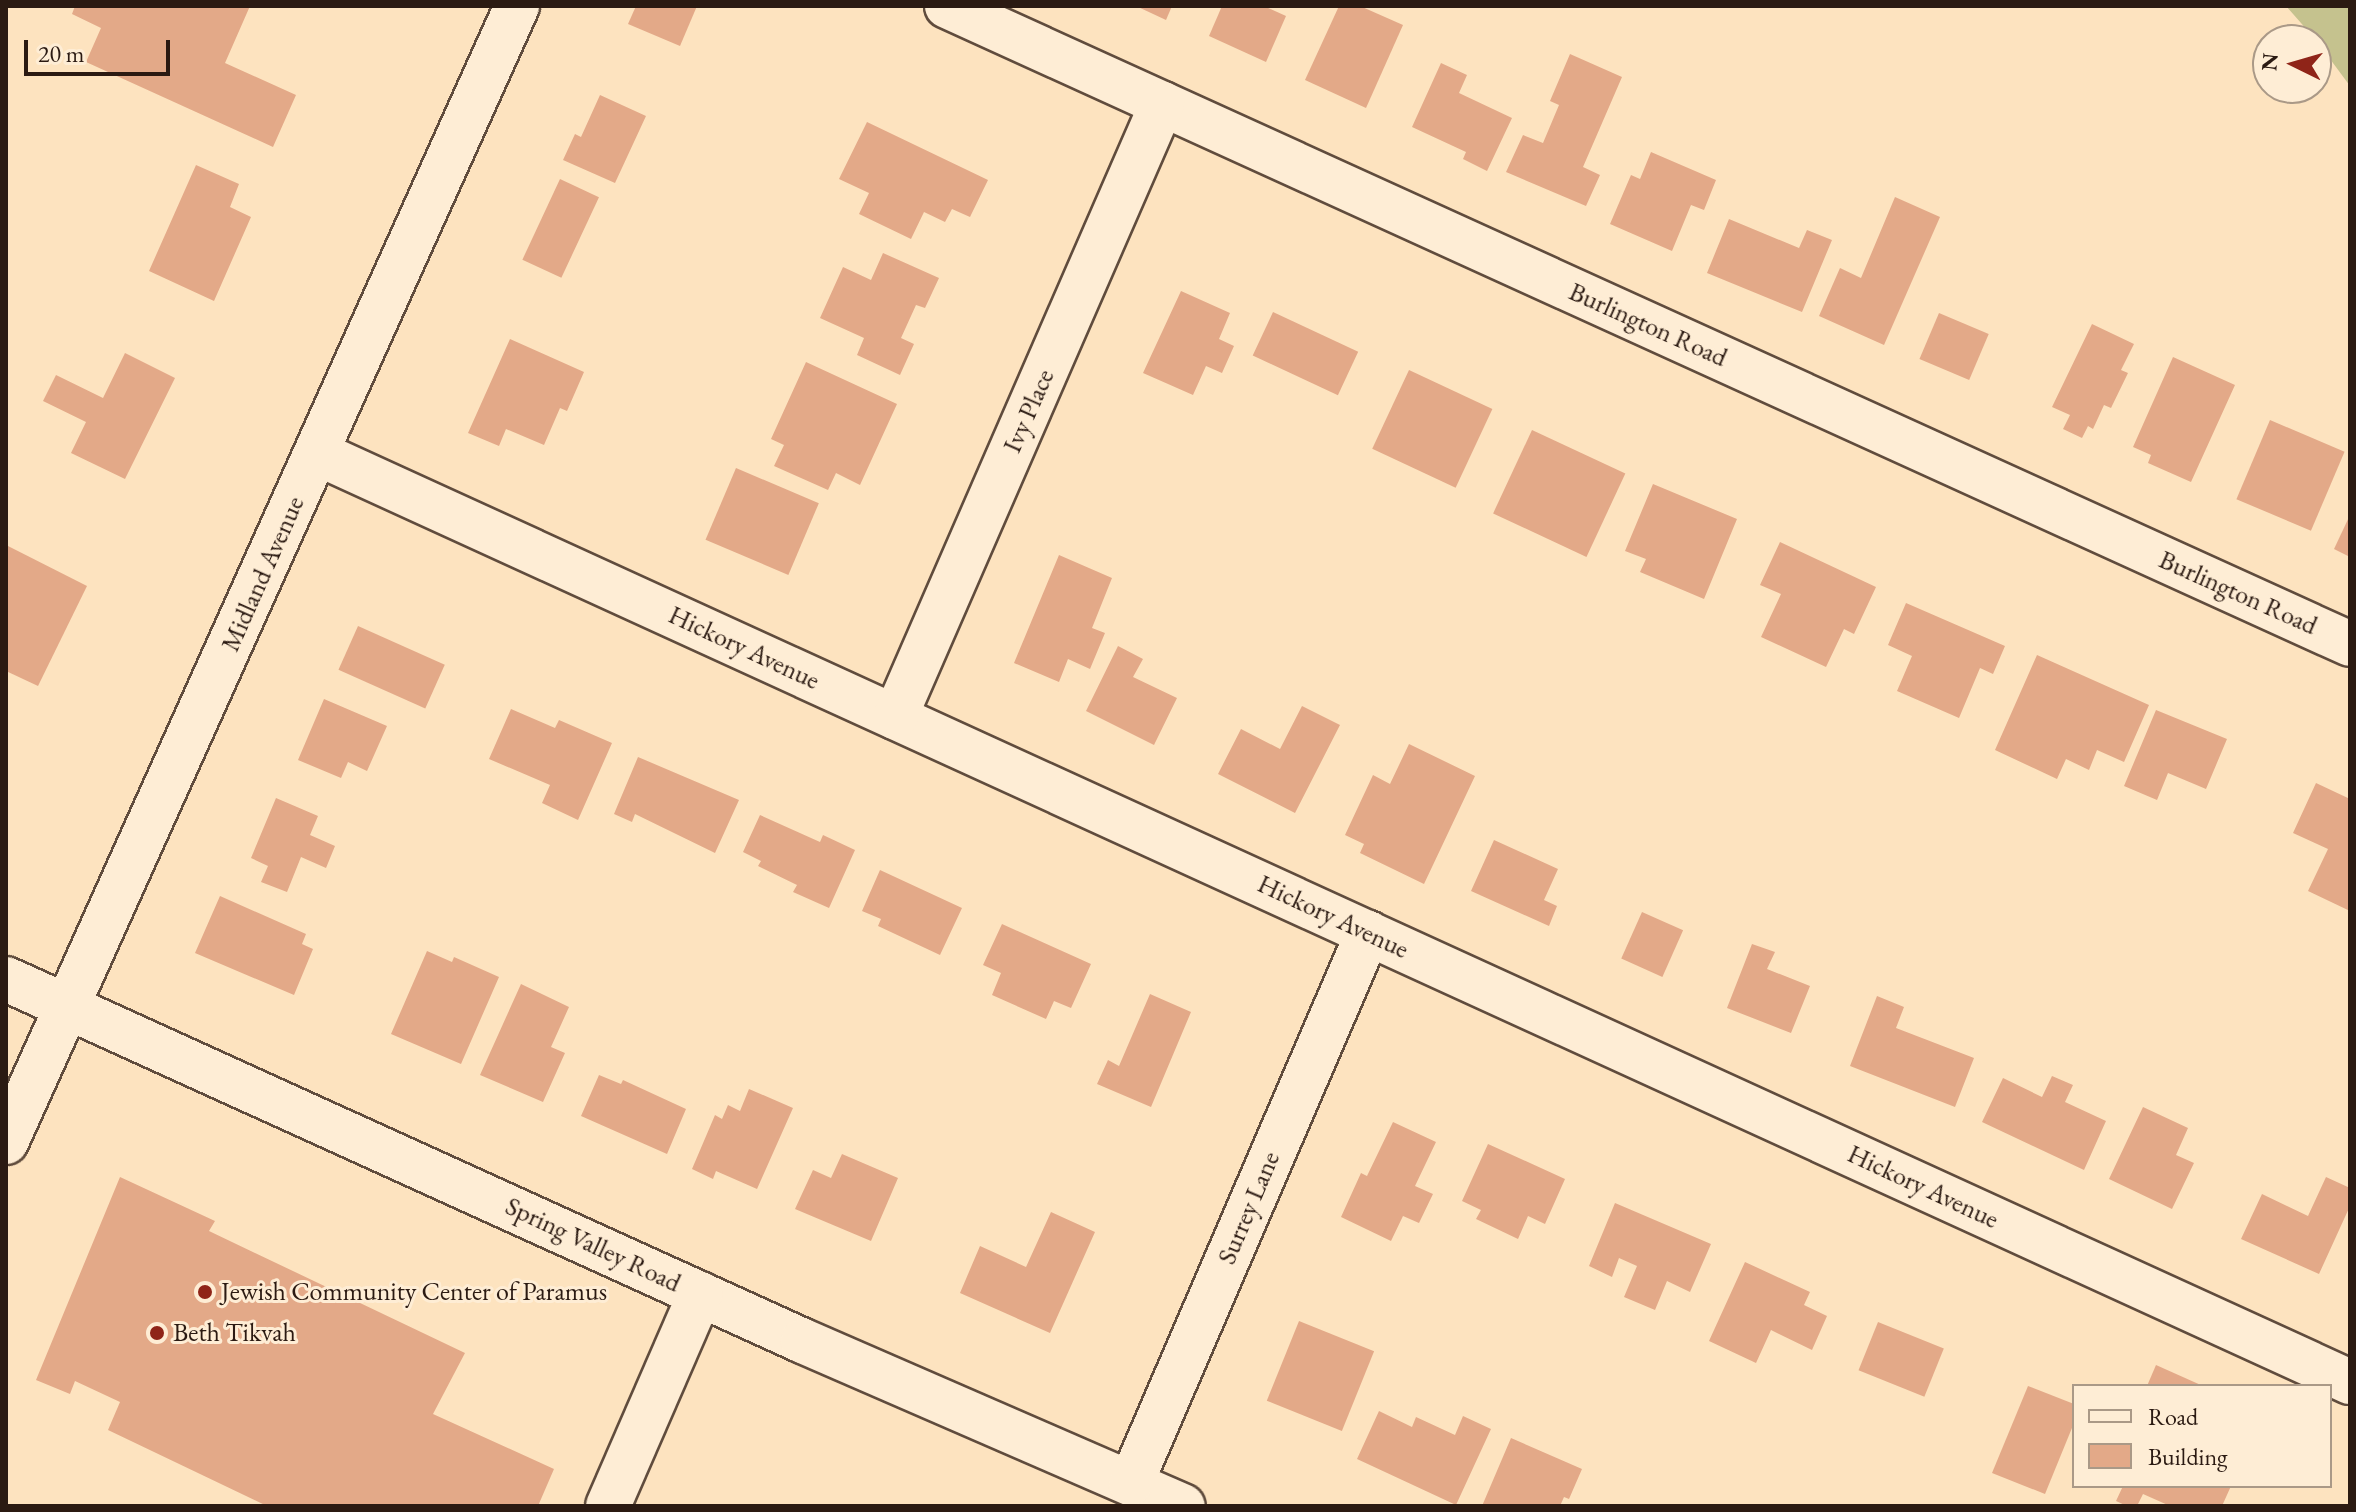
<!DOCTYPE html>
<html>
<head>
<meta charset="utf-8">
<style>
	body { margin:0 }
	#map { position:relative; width:2356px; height:1512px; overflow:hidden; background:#fde3bf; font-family:"EB Garamond",serif }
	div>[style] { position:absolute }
	.green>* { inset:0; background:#c5c28e }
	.building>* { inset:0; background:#e3a988; transform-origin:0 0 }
	.roads { filter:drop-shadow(2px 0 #604c3d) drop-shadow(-2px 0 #604c3d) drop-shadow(0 2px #604c3d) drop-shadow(0 -2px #604c3d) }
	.minor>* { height:44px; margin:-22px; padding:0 22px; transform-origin:22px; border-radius:22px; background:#feedd5 }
	.dots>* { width:22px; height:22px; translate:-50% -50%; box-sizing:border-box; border:4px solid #feedd5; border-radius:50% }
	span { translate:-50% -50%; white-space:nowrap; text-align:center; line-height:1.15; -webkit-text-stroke:6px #feedd5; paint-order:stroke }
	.street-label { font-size:26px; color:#2b1a12 }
	.poi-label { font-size:26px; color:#2b1a12 }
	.left { translate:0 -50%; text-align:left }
	.frame { position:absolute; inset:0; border:8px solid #2b1a12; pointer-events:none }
	.legend { position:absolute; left:2072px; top:1384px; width:260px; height:104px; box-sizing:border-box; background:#feedd5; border:2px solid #aa9987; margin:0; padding:10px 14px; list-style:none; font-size:24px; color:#2b1a12 }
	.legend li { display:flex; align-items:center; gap:16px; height:40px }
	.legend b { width:40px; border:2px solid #aa9987 }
	.north { position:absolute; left:2252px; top:24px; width:80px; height:80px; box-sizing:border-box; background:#feedd5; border:2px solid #aa9987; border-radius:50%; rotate:275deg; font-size:22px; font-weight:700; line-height:32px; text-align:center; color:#2b1a12 }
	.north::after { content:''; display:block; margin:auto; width:28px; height:36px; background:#8f2418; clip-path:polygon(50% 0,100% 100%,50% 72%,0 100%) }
	.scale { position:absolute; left:24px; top:40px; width:146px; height:36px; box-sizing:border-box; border:4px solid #2b1a12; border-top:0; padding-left:10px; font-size:24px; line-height:28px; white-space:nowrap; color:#2b1a12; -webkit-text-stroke:6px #feedd5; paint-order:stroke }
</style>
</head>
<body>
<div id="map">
	<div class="green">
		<div style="clip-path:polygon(2286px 6px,2350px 6px,2350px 86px,2316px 40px)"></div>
	</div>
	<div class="building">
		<div style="clip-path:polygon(75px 6px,250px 6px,225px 63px,296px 95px,273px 147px,86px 62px,101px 28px,72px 14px)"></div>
		<div style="clip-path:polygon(636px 6px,697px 6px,680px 46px,628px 24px)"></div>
		<div style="clip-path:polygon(1136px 6px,1172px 6px,1166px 20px)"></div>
		<div style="clip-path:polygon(1222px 6px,1264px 6px,1286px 16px,1266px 62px,1209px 36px)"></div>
		<div style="clip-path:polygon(1339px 6px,1360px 6px,1403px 25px,1366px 108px,1305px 80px)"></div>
		<div style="clip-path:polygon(1570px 54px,1622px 77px,1583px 167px,1600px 175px,1586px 206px,1506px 172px,1523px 135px,1543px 143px,1559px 105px,1550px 101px)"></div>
		<div style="clip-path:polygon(1441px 63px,1467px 75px,1459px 93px,1512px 118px,1487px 171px,1463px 159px,1466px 152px,1412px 127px)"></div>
		<div style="clip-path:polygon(600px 95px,646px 116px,615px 183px,563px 160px,575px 134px,581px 137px)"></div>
		<div style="clip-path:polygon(867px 122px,988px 180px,970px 217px,952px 209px,945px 222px,924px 212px,911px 239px,859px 214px,869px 193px,839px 179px)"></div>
		<div style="clip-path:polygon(1651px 152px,1716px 180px,1704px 210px,1691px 205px,1672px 251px,1610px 224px,1631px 175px,1640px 179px)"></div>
		<div style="clip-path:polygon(196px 165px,239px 184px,230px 207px,251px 217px,214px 301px,149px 271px)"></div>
		<div style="left:560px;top:179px;width:43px;height:89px;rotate:25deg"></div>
		<div style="clip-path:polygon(1895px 197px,1940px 217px,1884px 345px,1819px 316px,1840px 268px,1861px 278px)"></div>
		<div style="clip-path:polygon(1729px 219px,1799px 248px,1807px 230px,1832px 240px,1802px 312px,1707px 273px)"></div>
		<div style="clip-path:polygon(883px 253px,939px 278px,925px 308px,916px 305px,901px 338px,914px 344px,900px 375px,857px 355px,864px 338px,820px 318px,843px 267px,871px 280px)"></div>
		<div style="clip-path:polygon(1181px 291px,1230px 313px,1219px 339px,1234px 346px,1222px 373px,1206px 366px,1193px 395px,1143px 373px)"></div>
		<div style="left:1273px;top:312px;width:94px;height:48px;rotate:25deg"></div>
		<div style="left:1939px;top:313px;width:54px;height:50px;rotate:23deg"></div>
		<div style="clip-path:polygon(2092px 324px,2134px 344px,2121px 370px,2128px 373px,2111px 408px,2104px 405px,2093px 429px,2088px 426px,2082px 438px,2063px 429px,2070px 415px,2052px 407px)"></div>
		<div style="clip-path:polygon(510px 339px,584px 372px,567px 411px,560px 408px,544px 445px,506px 429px,499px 446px,468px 433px)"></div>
		<div style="clip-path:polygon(125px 353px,175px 378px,125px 479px,71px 453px,86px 422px,43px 401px,56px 375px,103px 398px)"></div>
		<div style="clip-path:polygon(2173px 357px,2235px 385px,2191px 482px,2148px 463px,2151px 455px,2133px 447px)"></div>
		<div style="clip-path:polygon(806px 362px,897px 404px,860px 485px,836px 473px,828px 490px,774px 466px,784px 445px,771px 439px)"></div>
		<div style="left:1409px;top:370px;width:92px;height:87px;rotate:25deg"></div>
		<div style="left:2270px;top:420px;width:81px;height:86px;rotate:23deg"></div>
		<div style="left:1532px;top:430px;width:103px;height:92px;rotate:25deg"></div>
		<div style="left:736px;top:468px;width:90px;height:78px;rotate:23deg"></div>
		<div style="clip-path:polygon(1653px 484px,1737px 519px,1704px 599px,1640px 572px,1646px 559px,1625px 551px)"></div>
		<div style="clip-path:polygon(2350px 515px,2350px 557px,2334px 549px)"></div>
		<div style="clip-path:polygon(1780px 542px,1876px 587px,1854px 634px,1844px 629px,1826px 667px,1761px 637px,1781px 594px,1760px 585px)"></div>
		<div style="clip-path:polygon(6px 545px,87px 586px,38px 686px,6px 671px)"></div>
		<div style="clip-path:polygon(1059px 555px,1112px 578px,1092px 628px,1105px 633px,1090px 669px,1068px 659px,1059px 682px,1014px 663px)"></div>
		<div style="clip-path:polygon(1906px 603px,2005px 646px,1993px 674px,1980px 668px,1959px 718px,1897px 691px,1912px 656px,1888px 645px)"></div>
		<div style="left:358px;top:626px;width:95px;height:48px;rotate:24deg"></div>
		<div style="clip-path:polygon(1118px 646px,1143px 659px,1133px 677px,1177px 698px,1154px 745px,1086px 711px)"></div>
		<div style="clip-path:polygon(2037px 655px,2149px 705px,2124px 762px,2097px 750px,2089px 770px,2066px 759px,2057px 779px,1995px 750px)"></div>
		<div style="clip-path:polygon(324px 699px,387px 726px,367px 771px,348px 762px,341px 778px,298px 760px)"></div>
		<div style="clip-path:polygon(1302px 706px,1340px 725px,1295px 813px,1218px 774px,1241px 729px,1280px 749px)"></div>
		<div style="clip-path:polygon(511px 709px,555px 728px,559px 720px,612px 743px,578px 820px,542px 803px,550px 785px,489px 759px)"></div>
		<div style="clip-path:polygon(2156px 710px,2227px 739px,2206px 789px,2168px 773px,2157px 800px,2124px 786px)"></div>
		<div style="clip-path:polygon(1409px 744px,1475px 776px,1424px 884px,1360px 853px,1364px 844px,1345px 835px,1373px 775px,1390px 784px)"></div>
		<div style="clip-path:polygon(638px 757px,739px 800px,715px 853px,635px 814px,632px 822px,614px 814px)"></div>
		<div style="clip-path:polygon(2316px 783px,2350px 799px,2350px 911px,2308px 891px,2328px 849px,2293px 833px)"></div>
		<div style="clip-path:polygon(276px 798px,318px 816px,310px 835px,335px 846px,326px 868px,301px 857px,287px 892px,261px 882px,268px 866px,251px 858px)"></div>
		<div style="clip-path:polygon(760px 815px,820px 842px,823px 835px,855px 850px,829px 908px,793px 892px,797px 885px,758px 866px,761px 861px,743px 852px)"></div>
		<div style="clip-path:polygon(1494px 840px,1558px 869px,1544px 900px,1557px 906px,1549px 926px,1471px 891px)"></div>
		<div style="clip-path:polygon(880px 870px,962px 908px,940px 955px,878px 926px,881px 919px,862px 911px)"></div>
		<div style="clip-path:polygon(220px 896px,306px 934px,302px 944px,313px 949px,294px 995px,195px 953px)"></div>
		<div style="left:1642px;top:912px;width:45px;height:51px;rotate:24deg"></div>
		<div style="clip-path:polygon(1002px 924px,1091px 964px,1071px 1008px,1054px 1001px,1046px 1019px,992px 995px,1001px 973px,983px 965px)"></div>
		<div style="clip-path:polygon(1752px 944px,1775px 952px,1767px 969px,1810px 986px,1791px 1033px,1727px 1008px)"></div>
		<div style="clip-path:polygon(427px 951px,452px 962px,454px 957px,499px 977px,461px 1064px,391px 1034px)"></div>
		<div style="clip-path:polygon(521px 984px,569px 1007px,551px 1047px,565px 1053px,543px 1102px,480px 1075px)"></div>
		<div style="clip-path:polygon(1150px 994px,1191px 1012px,1151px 1107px,1097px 1084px,1108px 1060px,1119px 1066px)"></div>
		<div style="clip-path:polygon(1877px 996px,1904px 1007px,1896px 1028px,1974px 1058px,1955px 1107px,1850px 1066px)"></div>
		<div style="clip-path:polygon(599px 1075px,621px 1084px,623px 1080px,686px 1109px,667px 1154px,581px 1116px)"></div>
		<div style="clip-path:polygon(2052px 1076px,2073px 1085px,2065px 1102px,2106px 1121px,2084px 1170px,1982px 1122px,2003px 1078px,2042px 1097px)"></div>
		<div style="clip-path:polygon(749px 1089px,793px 1108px,757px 1189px,716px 1171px,713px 1179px,692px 1169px,715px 1115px,722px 1119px,728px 1105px,740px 1111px)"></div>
		<div style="clip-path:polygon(2143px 1107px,2188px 1128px,2176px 1155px,2194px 1163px,2172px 1209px,2109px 1179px)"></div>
		<div style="clip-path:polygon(1393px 1122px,1436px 1142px,1415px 1186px,1433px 1194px,1419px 1223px,1403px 1216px,1391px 1241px,1341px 1217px,1361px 1173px,1367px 1176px)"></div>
		<div style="clip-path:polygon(1488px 1144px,1565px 1179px,1545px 1224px,1528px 1216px,1518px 1239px,1476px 1219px,1481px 1210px,1462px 1201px)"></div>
		<div style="clip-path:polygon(842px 1154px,898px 1178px,871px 1241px,795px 1209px,813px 1170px,831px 1178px)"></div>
		<div style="clip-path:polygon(120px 1177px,215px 1221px,209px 1231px,465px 1353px,433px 1414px,554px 1469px,538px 1506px,267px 1506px,108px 1430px,120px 1402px,75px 1381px,70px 1394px,36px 1380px)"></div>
		<div style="clip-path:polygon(2326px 1177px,2350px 1188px,2350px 1206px,2319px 1274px,2241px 1239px,2262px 1194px,2308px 1216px)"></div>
		<div style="clip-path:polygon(1615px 1203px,1711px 1244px,1690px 1292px,1667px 1281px,1655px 1310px,1624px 1297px,1637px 1266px,1619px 1258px,1612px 1277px,1589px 1266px)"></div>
		<div style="clip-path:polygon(1051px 1212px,1095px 1232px,1050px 1333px,960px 1293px,980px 1246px,1026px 1267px)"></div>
		<div style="clip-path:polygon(1745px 1262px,1810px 1292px,1804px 1305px,1827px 1316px,1812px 1350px,1771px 1330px,1756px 1363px,1709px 1341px)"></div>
		<div style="left:1299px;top:1321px;width:81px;height:86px;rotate:22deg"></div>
		<div style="left:1878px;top:1322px;width:71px;height:52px;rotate:22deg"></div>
		<div style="clip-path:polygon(2156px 1365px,2203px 1386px,2147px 1386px)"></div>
		<div style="clip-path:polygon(2028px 1386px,2074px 1404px,2074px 1423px,2045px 1494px,1992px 1473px)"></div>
		<div style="clip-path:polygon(1379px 1411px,1412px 1427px,1416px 1417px,1455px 1435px,1463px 1416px,1491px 1429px,1456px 1505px,1357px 1459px)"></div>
		<div style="clip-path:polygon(1511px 1438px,1582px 1469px,1569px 1499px,1564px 1497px,1560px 1506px,1482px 1506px)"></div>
		<div style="clip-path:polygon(2123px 1486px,2231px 1486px,2222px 1506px,2170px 1506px,2143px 1494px,2137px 1506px,2127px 1506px,2116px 1501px)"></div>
	</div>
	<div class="roads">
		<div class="minor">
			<div style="left:947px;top:6px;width:1541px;rotate:24.45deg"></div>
			<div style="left:317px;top:453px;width:2235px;rotate:24.56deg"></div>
			<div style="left:895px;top:717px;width:669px;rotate:-66.46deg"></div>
			<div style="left:6px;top:979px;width:875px;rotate:24.43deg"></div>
			<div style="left:803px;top:1341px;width:414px;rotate:23.5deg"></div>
			<div style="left:6px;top:1142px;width:1246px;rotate:-65.78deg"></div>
			<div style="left:1131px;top:1483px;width:599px;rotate:-66.69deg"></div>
			<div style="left:608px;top:1506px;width:231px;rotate:-66.5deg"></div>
		</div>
	</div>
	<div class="dots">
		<div style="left:205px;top:1292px;background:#8f2418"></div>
		<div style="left:157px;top:1333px;background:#8f2418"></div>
	</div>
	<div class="street-label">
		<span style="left:1648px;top:325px;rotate:24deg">Burlington Road</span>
		<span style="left:1029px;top:411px;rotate:-66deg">Ivy Place</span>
		<span style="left:263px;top:574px;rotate:-66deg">Midland Avenue</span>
		<span style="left:2238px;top:593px;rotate:24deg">Burlington Road</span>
		<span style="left:744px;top:648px;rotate:25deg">Hickory Avenue</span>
		<span style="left:1333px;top:917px;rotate:25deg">Hickory Avenue</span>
		<span style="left:1923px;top:1187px;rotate:25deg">Hickory Avenue</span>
		<span style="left:1249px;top:1208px;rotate:-67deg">Surrey Lane</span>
		<span style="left:593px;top:1245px;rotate:25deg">Spring Valley Road</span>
	</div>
	<div class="poi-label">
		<span class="left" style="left:221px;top:1292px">Jewish Community Center of Paramus</span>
		<span class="left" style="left:173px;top:1333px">Beth Tikvah</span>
	</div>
	<div class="frame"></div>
	<ul class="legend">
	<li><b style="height:10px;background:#feedd5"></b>Road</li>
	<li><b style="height:22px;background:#e3a988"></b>Building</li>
	</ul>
	<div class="north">N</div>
	<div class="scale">20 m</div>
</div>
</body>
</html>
